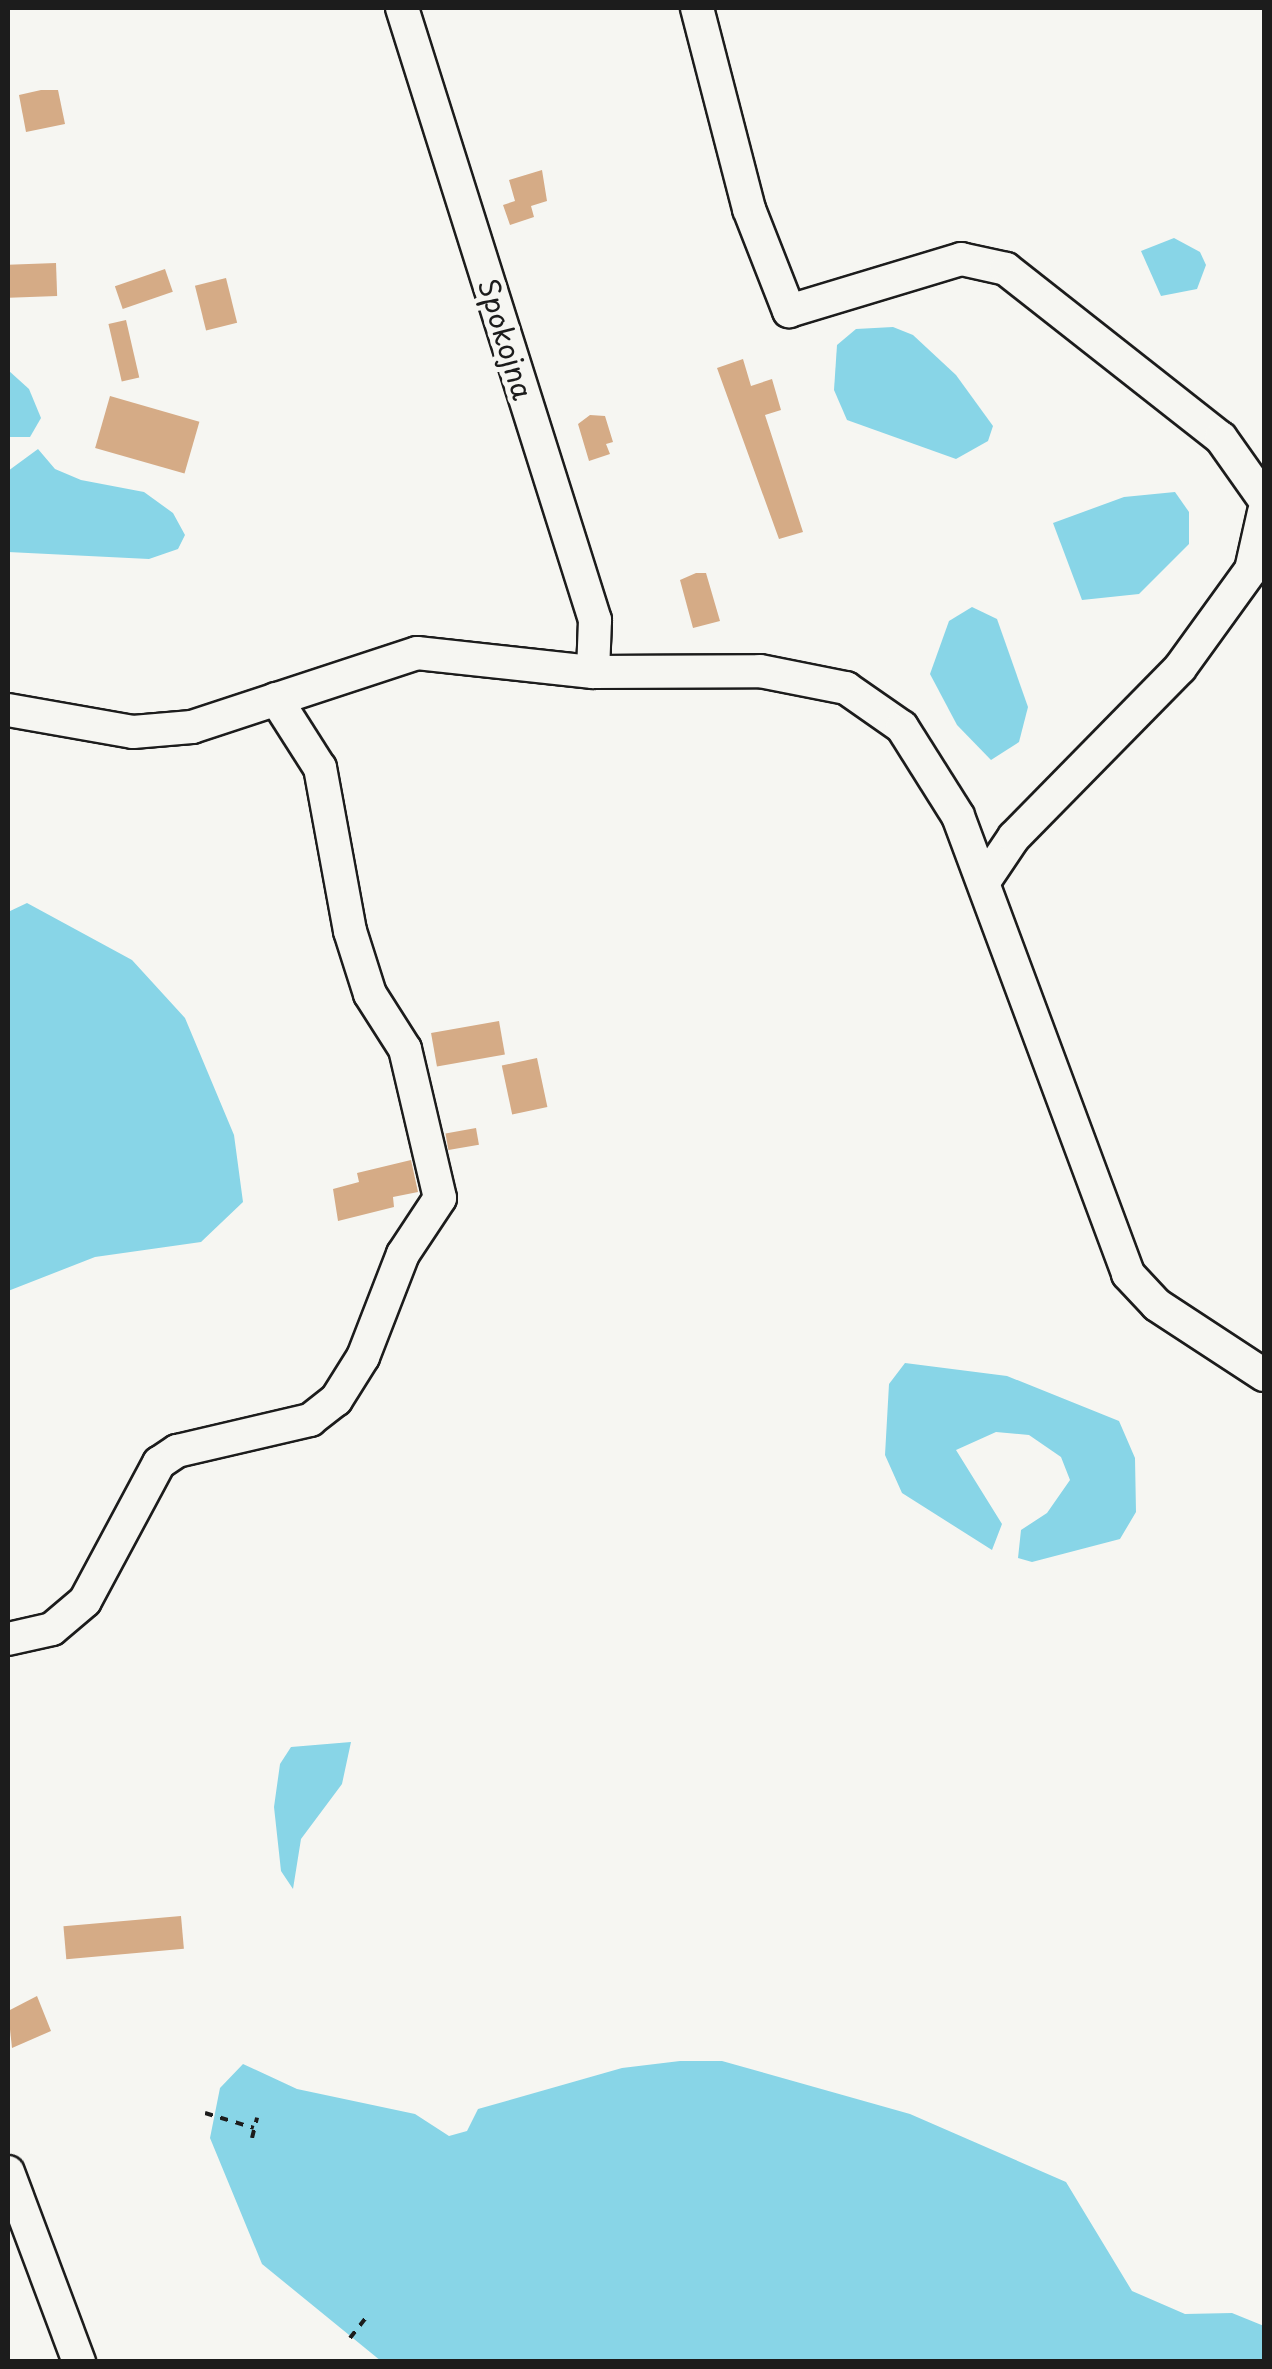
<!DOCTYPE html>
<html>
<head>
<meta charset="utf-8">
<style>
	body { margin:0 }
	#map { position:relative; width:1272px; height:2369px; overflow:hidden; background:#f6f6f2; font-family:"Playpen Sans",sans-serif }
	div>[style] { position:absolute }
	.water>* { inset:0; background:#88d5e7 }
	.building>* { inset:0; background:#d5ab86; transform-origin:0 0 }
	.path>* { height:4px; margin-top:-2px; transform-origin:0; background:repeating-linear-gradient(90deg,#1c1c1c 0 8px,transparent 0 16px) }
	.roads { filter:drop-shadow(2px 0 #1c1c1c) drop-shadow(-2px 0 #1c1c1c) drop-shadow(0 2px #1c1c1c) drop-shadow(0 -2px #1c1c1c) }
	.minor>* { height:32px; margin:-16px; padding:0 16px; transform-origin:16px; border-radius:16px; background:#f6f6f2 }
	span { translate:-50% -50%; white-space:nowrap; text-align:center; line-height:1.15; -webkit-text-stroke:10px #f6f6f2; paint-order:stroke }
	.street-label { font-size:28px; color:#1c1c1c }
	.frame { position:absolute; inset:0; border:10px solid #1c1c1c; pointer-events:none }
</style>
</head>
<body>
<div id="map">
	<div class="water">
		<div style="clip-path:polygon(1174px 238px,1200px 252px,1206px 265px,1197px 289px,1161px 296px,1141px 251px)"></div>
		<div style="clip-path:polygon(893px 327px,913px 335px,956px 375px,993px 426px,988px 441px,956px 459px,847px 420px,834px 390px,837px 345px,856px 329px)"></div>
		<div style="clip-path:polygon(8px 370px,29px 389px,41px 418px,30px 437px,8px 437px)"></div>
		<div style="clip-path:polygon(38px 449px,55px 469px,81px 480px,144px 492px,173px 513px,185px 535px,178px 549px,149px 559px,8px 552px,8px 471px)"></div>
		<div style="clip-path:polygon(1175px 492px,1189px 512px,1189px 544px,1139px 594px,1082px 600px,1053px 523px,1124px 497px)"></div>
		<div style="clip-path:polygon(972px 607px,997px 619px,1028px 707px,1019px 742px,991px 760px,957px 725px,930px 674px,949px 621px)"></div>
		<div style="clip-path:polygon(27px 903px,132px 960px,185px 1018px,234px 1135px,243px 1202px,201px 1242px,95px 1257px,8px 1291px,8px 912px)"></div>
		<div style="clip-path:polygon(905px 1363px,1007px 1376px,1119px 1421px,1135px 1458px,1136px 1512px,1120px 1539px,1032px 1562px,1018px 1558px,1021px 1530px,1047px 1513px,1070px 1480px,1061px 1457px,1029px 1435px,996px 1432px,956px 1450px,1002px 1524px,992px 1550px,902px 1493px,885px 1455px,889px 1384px)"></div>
		<div style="clip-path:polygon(351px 1742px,342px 1784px,301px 1839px,293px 1889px,281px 1871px,274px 1807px,280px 1764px,291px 1747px)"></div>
		<div style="clip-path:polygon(680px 2061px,722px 2061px,910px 2114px,1066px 2182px,1132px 2291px,1185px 2314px,1232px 2313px,1264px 2326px,1264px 2361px,381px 2361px,262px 2264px,210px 2138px,220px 2088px,243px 2064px,297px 2089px,415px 2114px,449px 2136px,467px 2131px,478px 2109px,622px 2068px)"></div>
	</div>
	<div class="building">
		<div style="clip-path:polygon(41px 90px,58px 90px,65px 124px,26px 132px,19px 95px)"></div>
		<div style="clip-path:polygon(542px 170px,547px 201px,531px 206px,534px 217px,510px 225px,503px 205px,515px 201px,509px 180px)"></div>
		<div style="left:56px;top:263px;width:33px;height:48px;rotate:88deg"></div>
		<div style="left:165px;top:269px;width:24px;height:53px;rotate:71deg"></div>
		<div style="left:226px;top:278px;width:46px;height:32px;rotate:76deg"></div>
		<div style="left:126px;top:320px;width:59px;height:18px;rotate:77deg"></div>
		<div style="clip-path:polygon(743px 359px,751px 386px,772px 379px,781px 410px,765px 415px,803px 532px,779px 539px,717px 368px)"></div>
		<div style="left:110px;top:396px;width:93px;height:54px;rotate:16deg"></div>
		<div style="clip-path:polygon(590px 415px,605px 416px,613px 442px,606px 444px,610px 454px,589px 461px,578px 424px)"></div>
		<div style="clip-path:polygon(696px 573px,706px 573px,720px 621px,693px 628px,680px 580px)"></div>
		<div style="left:499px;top:1021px;width:34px;height:69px;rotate:80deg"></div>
		<div style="left:537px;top:1058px;width:50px;height:36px;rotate:78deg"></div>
		<div style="left:476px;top:1128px;width:17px;height:31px;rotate:80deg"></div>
		<div style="clip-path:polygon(411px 1160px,418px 1192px,393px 1197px,394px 1207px,338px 1221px,333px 1189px,359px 1182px,357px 1173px)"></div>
		<div style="left:181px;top:1916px;width:33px;height:118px;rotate:85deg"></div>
		<div style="clip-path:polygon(37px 1996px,51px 2031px,12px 2048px,8px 2011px)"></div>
	</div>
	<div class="path">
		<div style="left:205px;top:2113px;width:51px;rotate:17deg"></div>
		<div style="left:252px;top:2138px;width:21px;rotate:-76deg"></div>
		<div style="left:350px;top:2338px;width:29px;rotate:-52deg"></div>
	</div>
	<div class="roads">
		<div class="minor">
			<div style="left:402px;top:8px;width:642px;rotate:72.5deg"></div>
			<div style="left:595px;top:620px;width:52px;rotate:92.2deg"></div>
			<div style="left:697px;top:8px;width:208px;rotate:75.5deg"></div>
			<div style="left:749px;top:209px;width:110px;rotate:68.6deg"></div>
			<div style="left:789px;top:311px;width:180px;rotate:-16.8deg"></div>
			<div style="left:961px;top:259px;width:46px;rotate:12.5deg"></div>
			<div style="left:1006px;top:269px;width:273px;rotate:38.2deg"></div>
			<div style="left:1221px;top:438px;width:75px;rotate:54.8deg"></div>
			<div style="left:8px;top:710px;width:127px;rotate:10deg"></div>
			<div style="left:133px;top:732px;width:59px;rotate:-4.8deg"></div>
			<div style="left:192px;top:727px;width:237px;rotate:-18.2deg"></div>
			<div style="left:417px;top:653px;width:177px;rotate:6.2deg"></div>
			<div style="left:593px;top:672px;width:167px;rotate:-0.3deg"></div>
			<div style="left:760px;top:671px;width:88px;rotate:11.2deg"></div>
			<div style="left:846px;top:688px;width:68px;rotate:34.9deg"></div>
			<div style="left:902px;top:727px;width:105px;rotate:57.8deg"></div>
			<div style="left:958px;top:816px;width:489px;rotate:69.6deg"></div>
			<div style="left:1128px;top:1274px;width:42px;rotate:46.9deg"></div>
			<div style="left:1157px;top:1305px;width:128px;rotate:33.2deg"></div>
			<div style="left:985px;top:880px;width:52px;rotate:-56deg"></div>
			<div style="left:1014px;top:837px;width:237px;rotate:-45.5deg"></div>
			<div style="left:1180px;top:668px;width:121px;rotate:-54.1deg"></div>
			<div style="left:1251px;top:570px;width:59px;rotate:-77.4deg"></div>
			<div style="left:8px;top:1639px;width:45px;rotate:-12.8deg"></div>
			<div style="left:52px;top:1629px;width:43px;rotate:-40.3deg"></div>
			<div style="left:85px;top:1601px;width:157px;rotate:-61.8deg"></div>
			<div style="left:159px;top:1463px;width:22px;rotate:-34deg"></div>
			<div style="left:177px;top:1451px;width:137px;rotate:-13.1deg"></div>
			<div style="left:310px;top:1420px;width:33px;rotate:-38deg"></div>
			<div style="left:336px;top:1400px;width:51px;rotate:-57.9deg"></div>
			<div style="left:363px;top:1357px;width:110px;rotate:-68.8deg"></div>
			<div style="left:403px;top:1254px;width:67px;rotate:-56.5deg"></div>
			<div style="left:440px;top:1198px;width:153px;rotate:-103.2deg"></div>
			<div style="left:405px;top:1049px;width:65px;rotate:-122.5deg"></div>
			<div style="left:370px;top:994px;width:66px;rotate:-107.6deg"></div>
			<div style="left:350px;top:931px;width:166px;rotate:-100.4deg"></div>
			<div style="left:320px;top:768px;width:82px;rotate:-122.5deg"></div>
			<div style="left:8px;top:2172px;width:203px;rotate:69.5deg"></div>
		</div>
	</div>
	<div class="street-label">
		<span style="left:506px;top:339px;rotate:73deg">Spokojna</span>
	</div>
	<div class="frame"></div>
</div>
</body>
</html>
